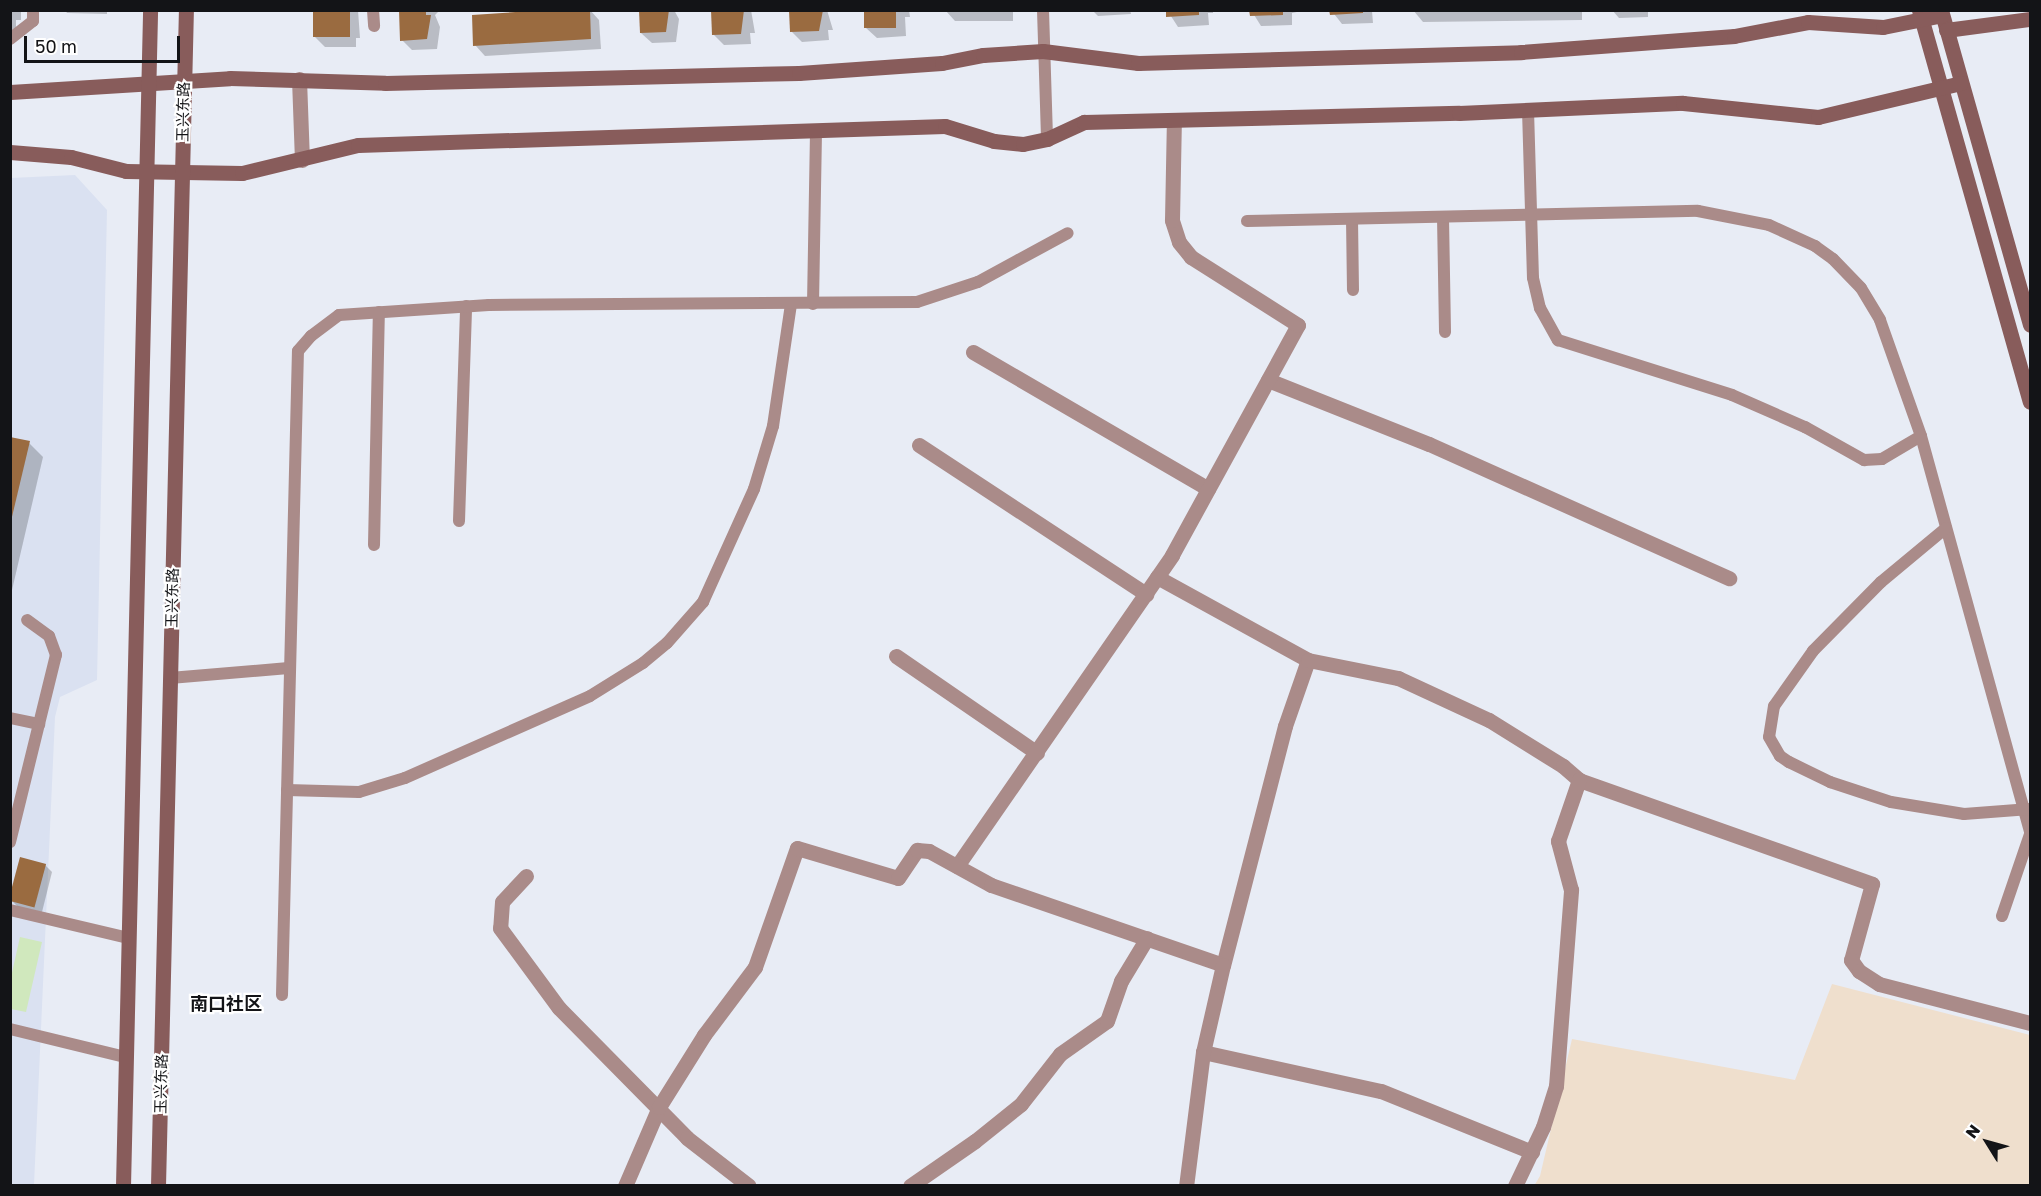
<!DOCTYPE html>
<html>
<head>
<meta charset="utf-8">
<style>
	body { margin:0 }
	#map { position:relative; width:2041px; height:1196px; overflow:hidden; background:#e8ecf5; font-family:"Golos Text","Noto Sans SC",sans-serif }
	div>[style] { position:absolute }
	.commercial>* { inset:0; background:#efdfcd }
	.built>* { inset:0; background:#dae1f1 }
	.green>* { inset:0; background:#d0e8bd }
	.shadow>* { inset:0; background:#0003 }
	.building>* { inset:0; background:#9a6b40; transform-origin:0 0 }
	.lane>* { height:12px; margin:-6px; padding:0 6px; transform-origin:6px; border-radius:6px; background:#aa8b89 }
	.street>* { height:15px; margin:-7.5px; padding:0 7.5px; transform-origin:7.5px; border-radius:7.5px; background:#aa8b89 }
	.secondary>* { height:15px; margin:-7.5px; padding:0 7.5px; transform-origin:7.5px; border-radius:7.5px; background:#885c5b }
	span { translate:-50% -50%; white-space:nowrap; text-align:center; line-height:1.15; -webkit-text-stroke:4.5px #fff; paint-order:stroke }
	.street-label { font-size:15px; color:#131417 }
	.quarter-label { font-size:18px; color:#131417; font-weight:700 }
	.frame { position:absolute; inset:0; border:12px solid #131417; pointer-events:none }
	.north { position:absolute; left:1957px; top:1112px; width:60px; height:60px; -webkit-text-stroke:4px #fff; paint-order:stroke; rotate:307deg; font-size:16px; font-weight:700; line-height:24px; text-align:center; color:#131417 }
	.north::after { content:''; display:block; margin:auto; width:21px; height:27px; background:#131417; clip-path:polygon(50% 0,100% 100%,50% 72%,0 100%) }
	.scale { position:absolute; left:24px; top:36px; width:156px; height:27px; box-sizing:border-box; border:3px solid #131417; border-top:0; padding-left:8px; font-size:18px; line-height:21px; white-space:nowrap; color:#131417; -webkit-text-stroke:4px #fff; paint-order:stroke }
</style>
</head>
<body>
<div id="map">
	<div class="commercial">
		<div style="clip-path:polygon(1832px 984px,2030px 1035px,2030px 1185px,1534px 1186px,1540px 1176px,1572px 1039px,1795px 1080px)"></div>
	</div>
	<div class="built">
		<div style="clip-path:polygon(75px 175px,107px 210px,97px 680px,60px 697px,55px 717px,34px 1185px,11px 1186px,11px 178px)"></div>
	</div>
	<div class="green">
		<div style="clip-path:polygon(20px 937px,42px 942px,26px 1012px,11px 1009px,11px 977px)"></div>
	</div>
	<div class="shadow">
		<div style="clip-path:polygon(10px 10px,21px 10px,21px 20px,16px 20px,16px 34px,10px 34px)"></div>
		<div style="clip-path:polygon(65px 10px,107px 10px,107px 14px,67px 13px)"></div>
		<div style="clip-path:polygon(314px 10px,358px 10px,360px 38px,356px 38px,356px 47px,325px 47px,314px 36px)"></div>
		<div style="clip-path:polygon(400px 10px,440px 10px,435px 15px,440px 27px,437px 49px,412px 50px,402px 40px)"></div>
		<div style="clip-path:polygon(590px 10px,599px 20px,601px 49px,485px 56px,475px 45px)"></div>
		<div style="clip-path:polygon(640px 10px,674px 10px,679px 19px,676px 42px,652px 43px,641px 33px)"></div>
		<div style="clip-path:polygon(713px 10px,751px 10px,755px 33px,750px 33px,751px 44px,724px 45px,714px 35px)"></div>
		<div style="clip-path:polygon(791px 10px,827px 10px,833px 30px,828px 30px,829px 40px,802px 42px,792px 32px)"></div>
		<div style="clip-path:polygon(865px 10px,909px 10px,910px 17px,905px 17px,906px 36px,877px 38px,866px 28px)"></div>
		<div style="clip-path:polygon(945px 10px,1013px 10px,1013px 21px,955px 21px)"></div>
		<div style="clip-path:polygon(1092px 10px,1130px 10px,1131px 14px,1098px 16px)"></div>
		<div style="clip-path:polygon(1167px 10px,1213px 10px,1213px 13px,1208px 13px,1209px 25px,1178px 27px)"></div>
		<div style="clip-path:polygon(1251px 10px,1296px 10px,1297px 12px,1292px 13px,1292px 25px,1261px 26px)"></div>
		<div style="clip-path:polygon(1331px 10px,1377px 11px,1372px 11px,1373px 23px,1342px 24px)"></div>
		<div style="clip-path:polygon(1413px 10px,1582px 10px,1582px 20px,1423px 22px)"></div>
		<div style="clip-path:polygon(1612px 10px,1648px 10px,1648px 17px,1619px 18px)"></div>
		<div style="clip-path:polygon(10px 438px,29px 443px,43px 457px,12px 590px)"></div>
		<div style="clip-path:polygon(45px 865px,52px 872px,42px 912px,18px 907px,11px 900px)"></div>
	</div>
	<div class="building">
		<div style="left:313px;top:10px;width:37px;height:27px"></div>
		<div style="clip-path:polygon(399px 10px,426px 10px,426px 15px,431px 15px,427px 39px,400px 41px)"></div>
		<div style="clip-path:polygon(545px 10px,590px 10px,591px 39px,473px 46px,472px 15px)"></div>
		<div style="clip-path:polygon(639px 10px,669px 10px,666px 32px,640px 33px)"></div>
		<div style="clip-path:polygon(711px 10px,744px 10px,741px 34px,712px 35px)"></div>
		<div style="clip-path:polygon(789px 10px,823px 10px,819px 31px,790px 32px)"></div>
		<div style="left:864px;top:10px;width:32px;height:18px"></div>
		<div style="clip-path:polygon(1166px 10px,1199px 10px,1199px 15px,1166px 17px)"></div>
		<div style="clip-path:polygon(1249px 10px,1283px 10px,1283px 15px,1250px 16px)"></div>
		<div style="clip-path:polygon(1329px 10px,1363px 10px,1363px 13px,1330px 15px)"></div>
		<div style="clip-path:polygon(10px 437px,30px 441px,11px 521px,10px 521px)"></div>
		<div style="left:20px;top:857px;width:27px;height:45px;rotate:15deg"></div>
	</div>
	<div class="lane">
		<div style="left:373px;top:10px;width:16px;rotate:86deg"></div>
		<div style="left:1043px;top:10px;width:129px;rotate:88.2deg"></div>
		<div style="left:10px;top:39px;width:29px;rotate:-38deg"></div>
		<div style="left:33px;top:21px;width:11px;rotate:-90deg"></div>
		<div style="left:1528px;top:110px;width:168px;rotate:88.3deg"></div>
		<div style="left:1533px;top:278px;width:31px;rotate:77deg"></div>
		<div style="left:1540px;top:308px;width:37px;rotate:61deg"></div>
		<div style="left:1558px;top:340px;width:182px;rotate:17.5deg"></div>
		<div style="left:1732px;top:395px;width:80px;rotate:23.7deg"></div>
		<div style="left:1805px;top:427px;width:68px;rotate:29.2deg"></div>
		<div style="left:1864px;top:460px;width:18px;rotate:-3deg"></div>
		<div style="left:1882px;top:459px;width:45px;rotate:-30.5deg"></div>
		<div style="left:1443px;top:217px;width:115px;rotate:89deg"></div>
		<div style="left:1352px;top:219px;width:71px;rotate:89.2deg"></div>
		<div style="left:1247px;top:221px;width:451px;rotate:-1.3deg"></div>
		<div style="left:1698px;top:211px;width:72px;rotate:11.2deg"></div>
		<div style="left:1769px;top:225px;width:51px;rotate:24.5deg"></div>
		<div style="left:1815px;top:246px;width:22px;rotate:36deg"></div>
		<div style="left:1833px;top:259px;width:40px;rotate:46deg"></div>
		<div style="left:1861px;top:288px;width:37px;rotate:59deg"></div>
		<div style="left:1880px;top:320px;width:123px;rotate:70.5deg"></div>
		<div style="left:1921px;top:436px;width:410px;rotate:74.6deg"></div>
		<div style="left:813px;top:304px;width:173px;rotate:-89deg"></div>
		<div style="left:459px;top:521px;width:215px;rotate:-88.1deg"></div>
		<div style="left:1946px;top:528px;width:85px;rotate:140.3deg"></div>
		<div style="left:1881px;top:582px;width:97px;rotate:134.6deg"></div>
		<div style="left:1813px;top:651px;width:67px;rotate:125.3deg"></div>
		<div style="left:1774px;top:706px;width:31px;rotate:99deg"></div>
		<div style="left:1769px;top:737px;width:22px;rotate:60deg"></div>
		<div style="left:1780px;top:756px;width:11px;rotate:34deg"></div>
		<div style="left:1789px;top:762px;width:46px;rotate:26deg"></div>
		<div style="left:1830px;top:782px;width:64px;rotate:18.2deg"></div>
		<div style="left:1891px;top:802px;width:74px;rotate:9.3deg"></div>
		<div style="left:1964px;top:814px;width:66px;rotate:-4.3deg"></div>
		<div style="left:374px;top:545px;width:233px;rotate:-88.8deg"></div>
		<div style="left:170px;top:678px;width:119px;rotate:-4.8deg"></div>
		<div style="left:10px;top:718px;width:30px;rotate:12deg"></div>
		<div style="left:287px;top:790px;width:72px;rotate:1.6deg"></div>
		<div style="left:359px;top:792px;width:48px;rotate:-16.9deg"></div>
		<div style="left:405px;top:778px;width:202px;rotate:-23.9deg"></div>
		<div style="left:590px;top:696px;width:62px;rotate:-31.9deg"></div>
		<div style="left:643px;top:663px;width:31px;rotate:-40deg"></div>
		<div style="left:667px;top:643px;width:55px;rotate:-48.7deg"></div>
		<div style="left:703px;top:602px;width:124px;rotate:-65.7deg"></div>
		<div style="left:754px;top:489px;width:66px;rotate:-73.2deg"></div>
		<div style="left:773px;top:426px;width:123px;rotate:-81.6deg"></div>
		<div style="left:10px;top:842px;width:193px;rotate:-76.2deg"></div>
		<div style="left:56px;top:655px;width:20px;rotate:-110deg"></div>
		<div style="left:49px;top:636px;width:27px;rotate:-144deg"></div>
		<div style="left:10px;top:910px;width:121px;rotate:13.3deg"></div>
		<div style="left:2002px;top:916px;width:87px;rotate:-71.1deg"></div>
		<div style="left:282px;top:995px;width:644px;rotate:-88.58deg"></div>
		<div style="left:298px;top:351px;width:20px;rotate:-49deg"></div>
		<div style="left:311px;top:336px;width:35px;rotate:-37deg"></div>
		<div style="left:339px;top:315px;width:150px;rotate:-3.8deg"></div>
		<div style="left:489px;top:305px;width:428px;rotate:-0.4deg"></div>
		<div style="left:917px;top:302px;width:64px;rotate:-18.2deg"></div>
		<div style="left:978px;top:282px;width:102px;rotate:-28.6deg"></div>
		<div style="left:10px;top:1029px;width:118px;rotate:13.7deg"></div>
	</div>
	<div class="street">
		<div style="left:299px;top:79px;width:81px;rotate:87.9deg"></div>
		<div style="left:973px;top:352px;width:272px;rotate:30.2deg"></div>
		<div style="left:1268px;top:380px;width:173px;rotate:21.7deg"></div>
		<div style="left:1429px;top:444px;width:329px;rotate:24.1deg"></div>
		<div style="left:919px;top:445px;width:272px;rotate:33.3deg"></div>
		<div style="left:1157px;top:577px;width:172px;rotate:28.8deg"></div>
		<div style="left:1308px;top:660px;width:70px;rotate:109.2deg"></div>
		<div style="left:1285px;top:726px;width:247px;rotate:104.5deg"></div>
		<div style="left:896px;top:656px;width:171px;rotate:34.5deg"></div>
		<div style="left:1308px;top:660px;width:92px;rotate:11.3deg"></div>
		<div style="left:1398px;top:678px;width:100px;rotate:24.8deg"></div>
		<div style="left:1489px;top:720px;width:87px;rotate:31.9deg"></div>
		<div style="left:1563px;top:766px;width:21px;rotate:41deg"></div>
		<div style="left:1579px;top:780px;width:311px;rotate:19.5deg"></div>
		<div style="left:1872px;top:884px;width:79px;rotate:105.4deg"></div>
		<div style="left:1851px;top:960px;width:14px;rotate:54deg"></div>
		<div style="left:1859px;top:971px;width:24px;rotate:33deg"></div>
		<div style="left:1879px;top:984px;width:156px;rotate:14.5deg"></div>
		<div style="left:957px;top:866px;width:378px;rotate:-55.3deg"></div>
		<div style="left:1172px;top:555px;width:262px;rotate:-61.3deg"></div>
		<div style="left:1298px;top:325px;width:127px;rotate:-147.6deg"></div>
		<div style="left:1191px;top:257px;width:19px;rotate:-129deg"></div>
		<div style="left:1179px;top:242px;width:23px;rotate:-108deg"></div>
		<div style="left:1172px;top:220px;width:100px;rotate:-88.9deg"></div>
		<div style="left:526px;top:876px;width:35px;rotate:133deg"></div>
		<div style="left:502px;top:902px;width:26px;rotate:94deg"></div>
		<div style="left:500px;top:928px;width:99px;rotate:53.6deg"></div>
		<div style="left:559px;top:1008px;width:182px;rotate:45.4deg"></div>
		<div style="left:687px;top:1138px;width:78px;rotate:37.7deg"></div>
		<div style="left:1203px;top:1052px;width:182px;rotate:12.4deg"></div>
		<div style="left:1381px;top:1091px;width:163px;rotate:22deg"></div>
		<div style="left:625px;top:1186px;width:86px;rotate:-66.7deg"></div>
		<div style="left:659px;top:1107px;width:85px;rotate:-58deg"></div>
		<div style="left:704px;top:1035px;width:85px;rotate:-53.1deg"></div>
		<div style="left:755px;top:967px;width:126px;rotate:-70.6deg"></div>
		<div style="left:797px;top:848px;width:105px;rotate:16.5deg"></div>
		<div style="left:898px;top:878px;width:34px;rotate:-56deg"></div>
		<div style="left:917px;top:850px;width:12px;rotate:5deg"></div>
		<div style="left:929px;top:851px;width:71px;rotate:28.7deg"></div>
		<div style="left:991px;top:885px;width:245px;rotate:19deg"></div>
		<div style="left:1223px;top:965px;width:89px;rotate:102.9deg"></div>
		<div style="left:1203px;top:1052px;width:135px;rotate:97.2deg"></div>
		<div style="left:910px;top:1186px;width:79px;rotate:-34.7deg"></div>
		<div style="left:975px;top:1141px;width:59px;rotate:-38.8deg"></div>
		<div style="left:1021px;top:1104px;width:63px;rotate:-52deg"></div>
		<div style="left:1060px;top:1054px;width:57px;rotate:-35.1deg"></div>
		<div style="left:1107px;top:1021px;width:42px;rotate:-70.7deg"></div>
		<div style="left:1121px;top:981px;width:50px;rotate:-58.8deg"></div>
		<div style="left:1515px;top:1186px;width:65px;rotate:-64.6deg"></div>
		<div style="left:1543px;top:1127px;width:43px;rotate:-72.4deg"></div>
		<div style="left:1556px;top:1086px;width:197px;rotate:-85.6deg"></div>
		<div style="left:1571px;top:890px;width:51px;rotate:-104.9deg"></div>
		<div style="left:1558px;top:841px;width:65px;rotate:-71deg"></div>
	</div>
	<div class="secondary">
		<div style="left:1919px;top:10px;width:407px;rotate:74.2deg"></div>
		<div style="left:1941px;top:10px;width:327px;rotate:74.2deg"></div>
		<div style="left:1946px;top:30px;width:85px;rotate:-7.5deg"></div>
		<div style="left:10px;top:92px;width:220px;rotate:-3.6deg"></div>
		<div style="left:230px;top:78px;width:155px;rotate:1.8deg"></div>
		<div style="left:385px;top:83px;width:414px;rotate:-1.4deg"></div>
		<div style="left:799px;top:73px;width:143px;rotate:-4deg"></div>
		<div style="left:942px;top:63px;width:42px;rotate:-11deg"></div>
		<div style="left:983px;top:55px;width:60px;rotate:-3.8deg"></div>
		<div style="left:1043px;top:51px;width:96px;rotate:7.2deg"></div>
		<div style="left:1138px;top:63px;width:383px;rotate:-1.6deg"></div>
		<div style="left:1521px;top:52px;width:214px;rotate:-4.3deg"></div>
		<div style="left:1734px;top:36px;width:75px;rotate:-10.7deg"></div>
		<div style="left:1808px;top:22px;width:75px;rotate:3.8deg"></div>
		<div style="left:1883px;top:27px;width:60px;rotate:-11.5deg"></div>
		<div style="left:10px;top:152px;width:61px;rotate:4.7deg"></div>
		<div style="left:71px;top:157px;width:57px;rotate:14.3deg"></div>
		<div style="left:126px;top:171px;width:116px;rotate:1deg"></div>
		<div style="left:242px;top:173px;width:119px;rotate:-13.6deg"></div>
		<div style="left:358px;top:145px;width:587px;rotate:-1.85deg"></div>
		<div style="left:945px;top:126px;width:51px;rotate:17deg"></div>
		<div style="left:994px;top:141px;width:29px;rotate:6deg"></div>
		<div style="left:1023px;top:144px;width:25px;rotate:-12deg"></div>
		<div style="left:1047px;top:139px;width:41px;rotate:-24.7deg"></div>
		<div style="left:1084px;top:122px;width:375px;rotate:-1.4deg"></div>
		<div style="left:1459px;top:113px;width:224px;rotate:-2.6deg"></div>
		<div style="left:1683px;top:103px;width:136px;rotate:5.9deg"></div>
		<div style="left:1818px;top:117px;width:147px;rotate:-13.4deg"></div>
		<div style="left:123px;top:1186px;width:1176px;rotate:-88.68deg"></div>
		<div style="left:158px;top:1186px;width:1176px;rotate:-88.64deg"></div>
	</div>
	<div class="street-label">
		<span style="left:183px;top:112px;rotate:-89deg">玉兴东路</span>
		<span style="left:172px;top:598px;rotate:-89deg">玉兴东路</span>
		<span style="left:161px;top:1084px;rotate:-89deg">玉兴东路</span>
	</div>
	<div class="quarter-label">
		<span style="left:226px;top:1003px">南口社区</span>
	</div>
	<div class="frame"></div>
	<div class="north">N</div>
	<div class="scale">50 m</div>
</div>
</body>
</html>
